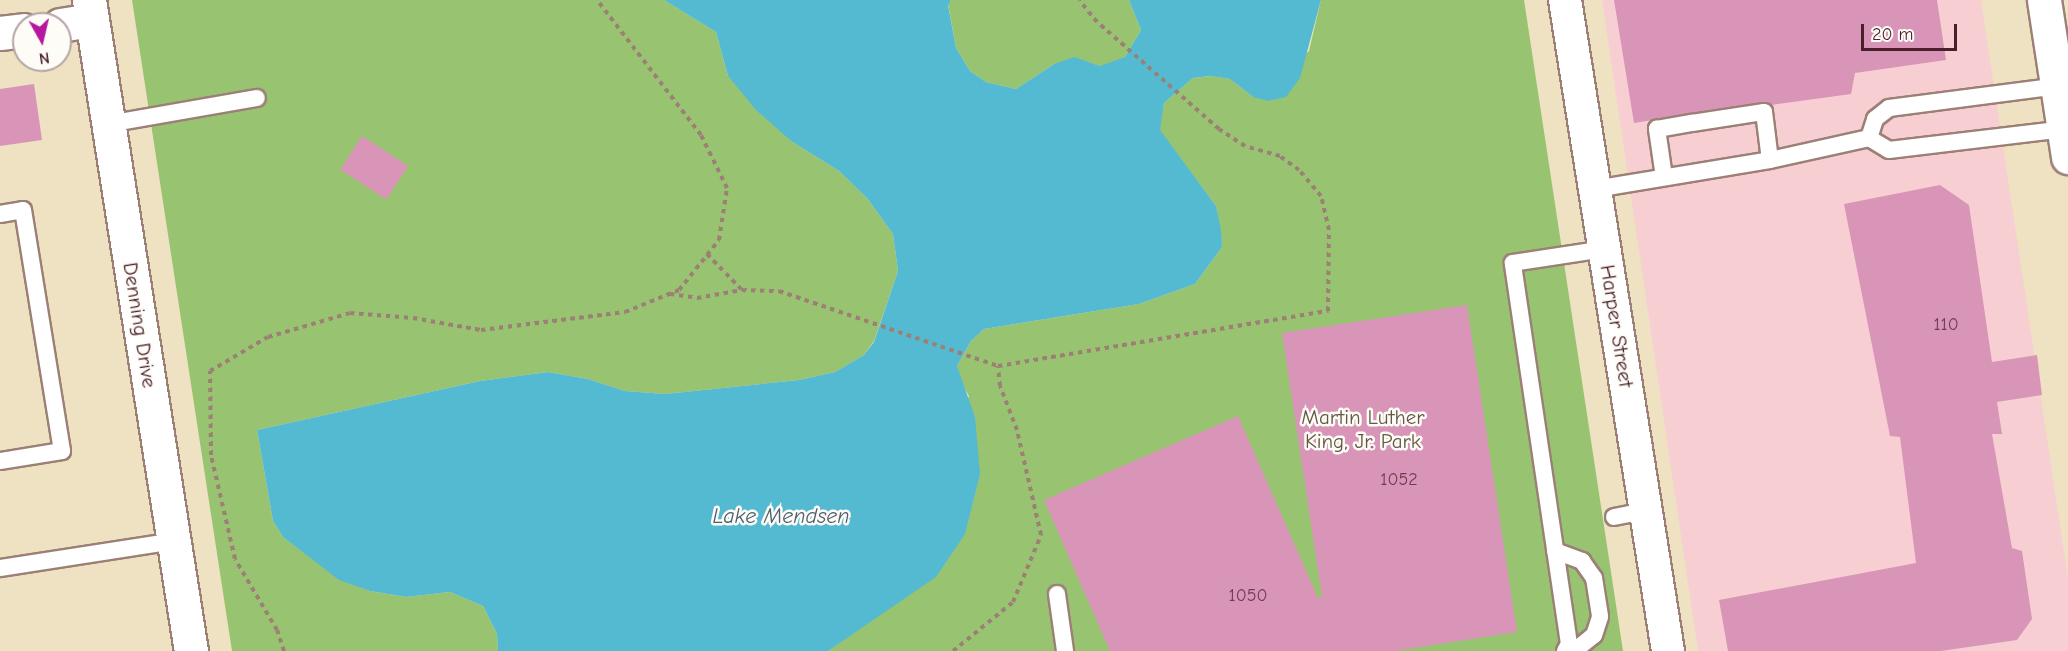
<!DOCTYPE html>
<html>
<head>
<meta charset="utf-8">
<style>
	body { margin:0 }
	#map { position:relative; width:2068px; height:651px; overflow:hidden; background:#eee2c2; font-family:"Comic Neue",sans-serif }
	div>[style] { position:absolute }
	.built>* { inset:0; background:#f7cfd2 }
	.green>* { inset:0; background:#98c370 }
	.water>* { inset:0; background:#54bad2 }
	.building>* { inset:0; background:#d995b8; transform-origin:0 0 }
	.path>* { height:4px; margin-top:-2px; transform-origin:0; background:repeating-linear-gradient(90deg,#9c8076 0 4.5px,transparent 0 9px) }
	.roads { filter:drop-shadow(2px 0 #9c8076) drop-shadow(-2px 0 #9c8076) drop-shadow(0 2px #9c8076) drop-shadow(0 -2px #9c8076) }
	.service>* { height:16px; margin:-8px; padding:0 8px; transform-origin:8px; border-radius:8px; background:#fff }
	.minor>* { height:32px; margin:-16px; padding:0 16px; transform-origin:16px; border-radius:16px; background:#fff }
	.tertiary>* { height:33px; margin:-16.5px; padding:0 16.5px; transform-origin:16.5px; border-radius:16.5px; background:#fff }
	.primary>* { height:33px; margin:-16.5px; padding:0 16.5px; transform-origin:16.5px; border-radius:16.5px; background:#fff }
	span { translate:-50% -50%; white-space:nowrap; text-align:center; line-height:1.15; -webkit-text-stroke:5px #fdfcf7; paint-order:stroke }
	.number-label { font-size:18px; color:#6e3c4e }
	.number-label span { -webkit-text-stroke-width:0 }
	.street-label { font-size:21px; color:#4a1f2b }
	.park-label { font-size:21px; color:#655843 }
	.water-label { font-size:22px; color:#4e5d6e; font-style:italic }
	.north { position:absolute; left:12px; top:12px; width:60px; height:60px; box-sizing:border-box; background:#fdfcf7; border:2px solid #b5a4a5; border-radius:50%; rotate:172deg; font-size:16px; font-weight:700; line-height:24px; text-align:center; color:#4a1f2b }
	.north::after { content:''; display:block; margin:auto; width:21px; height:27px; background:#b5179e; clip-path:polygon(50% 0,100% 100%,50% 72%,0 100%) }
	.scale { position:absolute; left:1861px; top:24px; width:96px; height:27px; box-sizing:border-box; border:3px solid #4a1f2b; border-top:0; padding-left:8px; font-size:18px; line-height:21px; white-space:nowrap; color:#4a1f2b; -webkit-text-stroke:4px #fdfcf7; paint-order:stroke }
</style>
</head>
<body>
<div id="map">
	<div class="built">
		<div style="clip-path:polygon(1602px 0,1981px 0,2068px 578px,2068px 651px,1698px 651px)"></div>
	</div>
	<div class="green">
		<div style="clip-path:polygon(132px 0,664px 0,716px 32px,728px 76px,791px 141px,839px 171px,867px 198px,893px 234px,898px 271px,874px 341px,864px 355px,835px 372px,799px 380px,665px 394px,625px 391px,588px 379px,548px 372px,480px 381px,257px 430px,273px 521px,283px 537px,339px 579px,370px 591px,406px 597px,450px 592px,483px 606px,497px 634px,498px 651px,232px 651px)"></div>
		<div style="clip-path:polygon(951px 0,1129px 0,1141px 30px,1125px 57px,1114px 64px,1100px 66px,1074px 58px,1054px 64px,1016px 89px,986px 82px,970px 71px,956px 48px,948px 4px)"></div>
		<div style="clip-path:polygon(1321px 0,1524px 0,1623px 651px,828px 651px,876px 615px,969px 396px,959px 379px,957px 366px,971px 341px,984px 329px,1139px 304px,1195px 284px,1222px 247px,1216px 206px,1159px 130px,1164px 103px,1193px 78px,1212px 76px,1230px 79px,1253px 97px,1309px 51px)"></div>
	</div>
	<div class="water">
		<div style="clip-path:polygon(664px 0,951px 0,948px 5px,956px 48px,970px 71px,986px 82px,1016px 89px,1054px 64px,1074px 57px,1100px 66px,1125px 57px,1141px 30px,1129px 0,1321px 0,1300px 78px,1286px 97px,1268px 101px,1253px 97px,1230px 79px,1211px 76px,1193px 78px,1164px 103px,1160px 130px,1216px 206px,1221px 230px,1222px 247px,1195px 284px,1139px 304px,984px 329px,971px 341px,957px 366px,975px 417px,980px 474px,965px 534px,936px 577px,828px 651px,498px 651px,497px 634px,483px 606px,450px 592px,406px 597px,370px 591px,339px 580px,283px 537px,273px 521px,257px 430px,480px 381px,548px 372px,588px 379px,625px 391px,665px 394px,799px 380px,835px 372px,864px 355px,874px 342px,898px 271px,893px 234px,867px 198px,839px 171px,791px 141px,756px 110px,728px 76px,716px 32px)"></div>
	</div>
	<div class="building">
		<div style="clip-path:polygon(1614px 0,1937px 0,1946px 60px,1855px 73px,1851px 94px,1771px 105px,1762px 102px,1634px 123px)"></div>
		<div style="clip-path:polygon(34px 84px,42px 140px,0 146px,0 89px)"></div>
		<div style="left:362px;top:136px;width:55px;height:40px;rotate:33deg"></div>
		<div style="clip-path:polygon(1940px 185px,1969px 205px,1992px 362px,2037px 355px,2042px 395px,1997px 402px,2002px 434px,1992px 434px,2012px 548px,2022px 551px,2032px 619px,2017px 640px,1941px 651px,1728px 651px,1719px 600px,1916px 563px,1900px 437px,1890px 436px,1844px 204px)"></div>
		<div style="clip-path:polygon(1467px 305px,1517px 632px,1394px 651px,1110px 651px,1044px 500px,1238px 416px,1318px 598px,1322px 597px,1282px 333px)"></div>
	</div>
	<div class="path">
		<div style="left:707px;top:254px;width:49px;rotate:45.8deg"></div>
		<div style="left:670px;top:294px;width:27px;rotate:8deg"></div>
		<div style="left:697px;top:298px;width:46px;rotate:-10.1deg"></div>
		<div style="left:742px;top:290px;width:37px;rotate:2deg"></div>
		<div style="left:779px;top:291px;width:231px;rotate:18.9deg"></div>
		<div style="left:284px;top:651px;width:22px;rotate:-108deg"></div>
		<div style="left:277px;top:630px;width:82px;rotate:-120.6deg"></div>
		<div style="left:235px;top:559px;width:107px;rotate:-103deg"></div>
		<div style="left:211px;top:455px;width:84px;rotate:-90.7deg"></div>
		<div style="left:210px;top:371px;width:67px;rotate:-30.4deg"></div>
		<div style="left:268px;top:337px;width:85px;rotate:-16.3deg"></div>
		<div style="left:350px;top:313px;width:63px;rotate:4.5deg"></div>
		<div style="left:413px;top:318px;width:69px;rotate:10deg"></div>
		<div style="left:481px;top:330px;width:145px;rotate:-7.1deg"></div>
		<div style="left:625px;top:312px;width:58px;rotate:-22.2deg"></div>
		<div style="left:679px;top:290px;width:64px;rotate:-51.3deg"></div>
		<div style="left:719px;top:240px;width:53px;rotate:-81.3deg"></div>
		<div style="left:727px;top:188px;width:59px;rotate:-116.1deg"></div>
		<div style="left:701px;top:135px;width:170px;rotate:-127.6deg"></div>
		<div style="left:953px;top:651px;width:77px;rotate:-39.2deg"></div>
		<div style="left:1013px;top:602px;width:73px;rotate:-67.3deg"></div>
		<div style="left:1041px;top:535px;width:108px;rotate:-102.9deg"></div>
		<div style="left:1017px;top:430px;width:47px;rotate:-111.1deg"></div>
		<div style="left:1000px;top:386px;width:20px;rotate:-96deg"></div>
		<div style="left:998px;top:366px;width:335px;rotate:-9.5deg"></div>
		<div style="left:1328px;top:311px;width:81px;rotate:-89.3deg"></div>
		<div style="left:1329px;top:230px;width:35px;rotate:-103deg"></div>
		<div style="left:1321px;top:196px;width:34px;rotate:-130deg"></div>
		<div style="left:1299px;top:170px;width:24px;rotate:-144deg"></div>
		<div style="left:1280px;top:156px;width:36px;rotate:-164deg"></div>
		<div style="left:1245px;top:146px;width:31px;rotate:-147deg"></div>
		<div style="left:1219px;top:129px;width:162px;rotate:-138.7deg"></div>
		<div style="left:1097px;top:22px;width:28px;rotate:-129deg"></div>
	</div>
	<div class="roads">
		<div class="service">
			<div style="left:108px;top:124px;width:151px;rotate:-9.9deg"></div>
			<div style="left:1869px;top:138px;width:20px;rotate:-72deg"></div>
			<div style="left:1875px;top:119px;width:18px;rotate:-38deg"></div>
			<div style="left:1889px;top:108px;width:170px;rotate:-7.4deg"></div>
			<div style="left:1664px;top:177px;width:49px;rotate:-98.3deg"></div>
			<div style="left:1657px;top:129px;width:36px;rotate:-10deg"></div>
			<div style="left:1692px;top:123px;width:73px;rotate:-8.7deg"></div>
			<div style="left:1764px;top:112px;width:48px;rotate:82.9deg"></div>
			<div style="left:1595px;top:189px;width:177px;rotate:-9.4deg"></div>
			<div style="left:1770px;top:160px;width:101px;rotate:-12.5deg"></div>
			<div style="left:1869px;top:138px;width:23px;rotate:31deg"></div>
			<div style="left:1889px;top:150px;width:176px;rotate:-6.8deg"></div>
			<div style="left:0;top:214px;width:23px;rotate:-10deg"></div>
			<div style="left:23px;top:210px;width:244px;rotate:80.8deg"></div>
			<div style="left:62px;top:451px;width:63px;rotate:170.8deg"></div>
			<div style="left:1614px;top:517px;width:33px;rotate:-11deg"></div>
			<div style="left:1555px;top:551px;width:29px;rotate:20deg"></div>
			<div style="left:1582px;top:561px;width:21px;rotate:55deg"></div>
			<div style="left:1594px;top:578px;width:39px;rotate:81deg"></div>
			<div style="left:1600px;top:617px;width:19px;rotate:108deg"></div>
			<div style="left:1594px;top:635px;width:26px;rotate:141deg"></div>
			<div style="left:0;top:568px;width:176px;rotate:-8.8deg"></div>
			<div style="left:1057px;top:594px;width:58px;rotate:82deg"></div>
			<div style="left:1565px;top:651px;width:8px;rotate:-60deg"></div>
			<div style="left:1569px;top:644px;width:385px;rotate:-98.4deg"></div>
			<div style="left:1513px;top:263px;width:92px;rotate:-8.7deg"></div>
		</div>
		<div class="minor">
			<div style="left:1565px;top:0;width:659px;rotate:81.01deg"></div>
		</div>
		<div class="tertiary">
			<div style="left:89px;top:0;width:659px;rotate:81.1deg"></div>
			<div style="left:60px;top:25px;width:32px;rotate:-9deg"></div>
			<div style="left:0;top:33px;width:24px;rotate:-7deg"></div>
		</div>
		<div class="primary">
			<div style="left:2044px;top:0;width:159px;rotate:81.3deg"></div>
		</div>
	</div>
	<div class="number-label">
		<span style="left:1946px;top:325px">110</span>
		<span style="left:1399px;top:480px">1052</span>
		<span style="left:1248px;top:596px">1050</span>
	</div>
	<div class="street-label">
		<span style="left:140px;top:325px;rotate:81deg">Denning Drive</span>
		<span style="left:1617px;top:326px;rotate:81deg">Harper Street</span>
	</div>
	<div class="park-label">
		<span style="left:1363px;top:429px">Martin Luther<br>King, Jr. Park</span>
	</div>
	<div class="water-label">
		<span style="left:781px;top:517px">Lake Mendsen</span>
	</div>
	<div class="north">N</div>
	<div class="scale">20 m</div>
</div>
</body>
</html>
